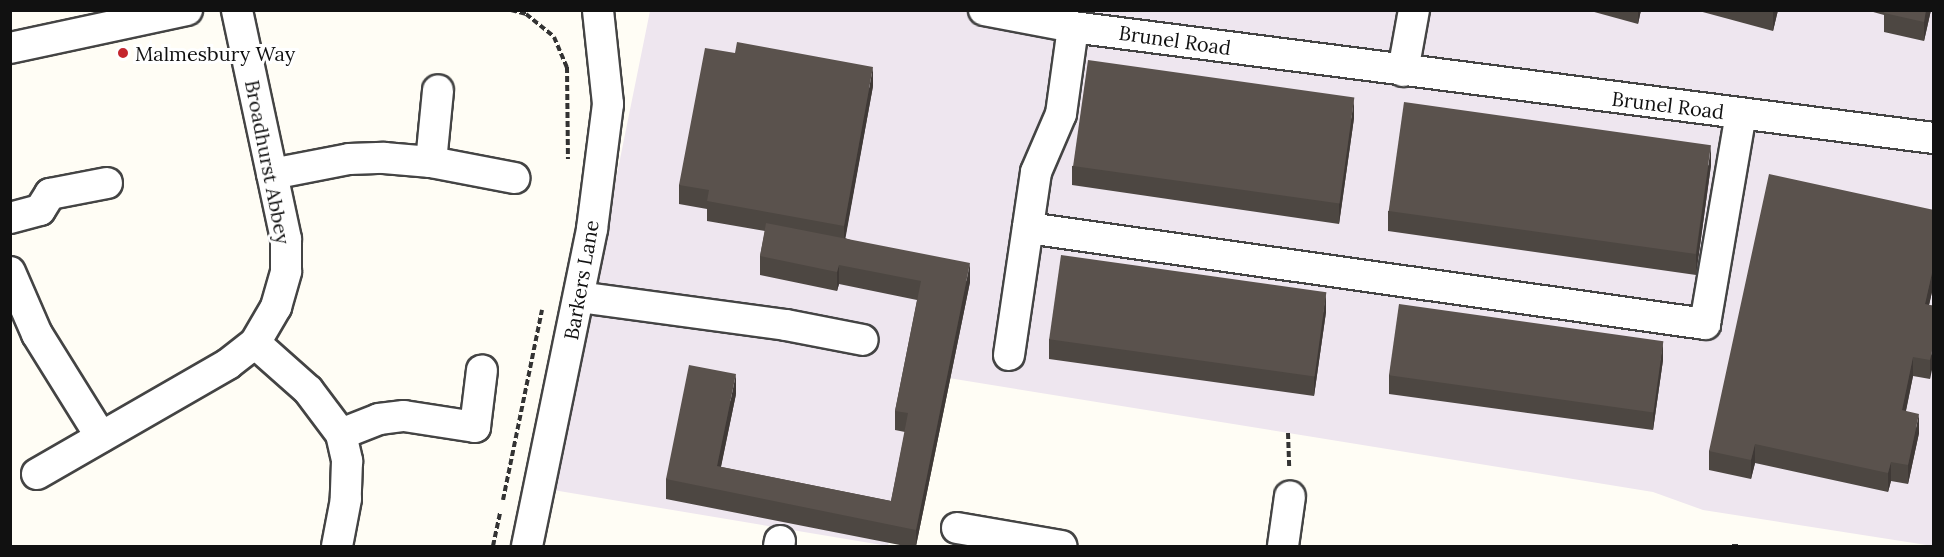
<!DOCTYPE html>
<html>
<head>
<meta charset="utf-8">
<style>
	body { margin:0 }
	#map { position:relative; width:1944px; height:557px; overflow:hidden; background:#fffdf5; font-family:Lora,serif }
	div>[style] { position:absolute }
	.industrial>* { inset:0; background:#eee6ef }
	.path>* { height:4px; margin-top:-2px; transform-origin:0; background:repeating-linear-gradient(90deg,#333 0 6px,transparent 0 9px) }
	.roads { filter:drop-shadow(2px 0 #444) drop-shadow(-2px 0 #444) drop-shadow(0 2px #444) drop-shadow(0 -2px #444) }
	.minor>* { height:30px; margin:-15px; padding:0 15px; transform-origin:15px; border-radius:15px; background:#fff }
	.wall>* { inset:0; background:#4d4742 }
	.shaded-wall>* { inset:0; background:#3f3936 }
	.building>* { inset:0; background:#5a524d; transform-origin:0 0 }
	.dots>* { width:16px; height:16px; translate:-50% -50%; box-sizing:border-box; border:3px solid #fff; border-radius:50% }
	span { translate:-50% -50%; white-space:nowrap; text-align:center; line-height:1.15; -webkit-text-stroke:6px #fff; paint-order:stroke }
	.street-label { font-size:20px; color:#111 }
	.poi-label { font-size:20px; color:#111 }
	.left { translate:0 -50%; text-align:left }
	.frame { position:absolute; inset:0; border:12px solid #111; pointer-events:none }
</style>
</head>
<body>
<div id="map">
	<div class="industrial">
		<div style="clip-path:polygon(650px 11px,1933px 11px,1933px 546px,1703px 510px,1653px 492px,924px 374px,888px 546px,553px 490px)"></div>
	</div>
	<div class="path">
		<div style="left:511px;top:10px;width:16px;rotate:15deg"></div>
		<div style="left:526px;top:14px;width:36px;rotate:39deg"></div>
		<div style="left:554px;top:37px;width:33px;rotate:67deg"></div>
		<div style="left:567px;top:67px;width:92px;rotate:89.4deg"></div>
		<div style="left:1288px;top:433px;width:35px;rotate:88deg"></div>
		<div style="left:503px;top:500px;width:194px;rotate:-78.4deg"></div>
		<div style="left:493px;top:546px;width:34px;rotate:-78deg"></div>
		<div style="left:1732px;top:546px;width:6px"></div>
	</div>
	<div class="roads">
		<div class="minor">
			<div style="left:984px;top:10px;width:91px;rotate:10.8deg"></div>
			<div style="left:1073px;top:27px;width:868px;rotate:7.35deg"></div>
			<div style="left:10px;top:48px;width:181px;rotate:-12.1deg"></div>
			<div style="left:1403px;top:71px;width:62px;rotate:-79.8deg"></div>
			<div style="left:431px;top:162px;width:72px;rotate:-84.4deg"></div>
			<div style="left:272px;top:174px;width:78px;rotate:-11deg"></div>
			<div style="left:349px;top:159px;width:35px;rotate:-2deg"></div>
			<div style="left:384px;top:158px;width:47px;rotate:4.9deg"></div>
			<div style="left:431px;top:162px;width:85px;rotate:10.9deg"></div>
			<div style="left:10px;top:218px;width:31px;rotate:-15deg"></div>
			<div style="left:40px;top:210px;width:19px;rotate:-58deg"></div>
			<div style="left:50px;top:194px;width:58px;rotate:-10.9deg"></div>
			<div style="left:1028px;top:228px;width:684px;rotate:8.07deg"></div>
			<div style="left:1705px;top:324px;width:213px;rotate:-80.3deg"></div>
			<div style="left:10px;top:272px;width:68px;rotate:66.5deg"></div>
			<div style="left:37px;top:334px;width:121px;rotate:58.1deg"></div>
			<div style="left:579px;top:297px;width:209px;rotate:7.7deg"></div>
			<div style="left:786px;top:325px;width:78px;rotate:11deg"></div>
			<div style="left:255px;top:343px;width:71px;rotate:41.6deg"></div>
			<div style="left:308px;top:390px;width:55px;rotate:53.1deg"></div>
			<div style="left:341px;top:434px;width:28px;rotate:77deg"></div>
			<div style="left:347px;top:461px;width:38px;rotate:92deg"></div>
			<div style="left:346px;top:499px;width:48px;rotate:100.8deg"></div>
			<div style="left:1009px;top:355px;width:185px;rotate:-81.6deg"></div>
			<div style="left:1036px;top:172px;width:63px;rotate:-66.7deg"></div>
			<div style="left:1061px;top:114px;width:88px;rotate:-82.1deg"></div>
			<div style="left:341px;top:434px;width:41px;rotate:-21.5deg"></div>
			<div style="left:379px;top:419px;width:25px;rotate:-7deg"></div>
			<div style="left:404px;top:416px;width:72px;rotate:8.8deg"></div>
			<div style="left:475px;top:427px;width:57px;rotate:-83deg"></div>
			<div style="left:37px;top:474px;width:220px;rotate:-29.9deg"></div>
			<div style="left:228px;top:364px;width:34px;rotate:-38deg"></div>
			<div style="left:255px;top:343px;width:42px;rotate:-59.7deg"></div>
			<div style="left:276px;top:307px;width:37px;rotate:-74deg"></div>
			<div style="left:286px;top:271px;width:32px;rotate:-90deg"></div>
			<div style="left:286px;top:239px;width:234px;rotate:-102.1deg"></div>
			<div style="left:957px;top:528px;width:106px;rotate:9.8deg"></div>
			<div style="left:527px;top:546px;width:324px;rotate:-78.4deg"></div>
			<div style="left:592px;top:229px;width:126px;rotate:-82.7deg"></div>
			<div style="left:608px;top:104px;width:95px;rotate:-96.1deg"></div>
			<div style="left:779px;top:546px;width:5px;rotate:-79deg"></div>
			<div style="left:1283px;top:546px;width:50px;rotate:-82deg"></div>
		</div>
	</div>
	<div class="wall">
		<div style="clip-path:polygon(1587px 10px,1641px 10px,1638px 24px)"></div>
		<div style="clip-path:polygon(1699px 10px,1778px 10px,1773px 31px,1699px 11px)"></div>
		<div style="clip-path:polygon(1866px 10px,1931px 10px,1924px 41px,1884px 32px,1884px 15px)"></div>
		<div style="clip-path:polygon(873px 86px,845px 238px,970px 282px,916px 546px,905px 546px,666px 499px,666px 479px,736px 394px,721px 467px,891px 501px,905px 432px,895px 430px,895px 411px,917px 300px,839px 284px,837px 291px,760px 275px,760px 256px,765px 231px,707px 221px,707px 209px,679px 204px,679px 185px)"></div>
		<div style="clip-path:polygon(1354px 118px,1339px 224px,1072px 185px,1072px 166px)"></div>
		<div style="clip-path:polygon(1711px 165px,1696px 275px,1388px 231px,1388px 211px)"></div>
		<div style="clip-path:polygon(1934px 210px,1934px 283px,1929px 305px,1934px 306px,1930px 379px,1913px 376px,1906px 411px,1919px 433px,1908px 484px,1891px 481px,1888px 492px,1755px 463px,1751px 479px,1709px 470px,1709px 451px)"></div>
		<div style="clip-path:polygon(1326px 312px,1314px 396px,1049px 359px,1049px 339px)"></div>
		<div style="clip-path:polygon(1663px 360px,1653px 430px,1389px 394px,1389px 375px)"></div>
	</div>
	<div class="shaded-wall">
		<div style="clip-path:polygon(1638px 10px,1641px 10px,1638px 24px)"></div>
		<div style="clip-path:polygon(1773px 10px,1778px 10px,1773px 31px)"></div>
		<div style="clip-path:polygon(1926px 10px,1931px 10px,1924px 41px,1924px 22px)"></div>
		<div style="clip-path:polygon(873px 67px,873px 86px,844px 246px,844px 226px)"></div>
		<div style="clip-path:polygon(1354px 99px,1354px 118px,1339px 224px,1339px 205px)"></div>
		<div style="clip-path:polygon(1711px 146px,1711px 165px,1696px 275px,1696px 256px)"></div>
		<div style="clip-path:polygon(970px 263px,970px 282px,916px 546px,916px 530px)"></div>
		<div style="clip-path:polygon(1934px 264px,1934px 283px,1925px 323px,1925px 304px)"></div>
		<div style="clip-path:polygon(839px 265px,839px 284px,837px 291px,837px 272px)"></div>
		<div style="clip-path:polygon(1326px 292px,1326px 312px,1314px 396px,1314px 377px)"></div>
		<div style="clip-path:polygon(1663px 341px,1663px 360px,1653px 430px,1653px 411px)"></div>
		<div style="clip-path:polygon(1934px 342px,1934px 361px,1930px 379px,1930px 360px)"></div>
		<div style="clip-path:polygon(1913px 357px,1913px 376px,1902px 429px,1902px 410px)"></div>
		<div style="clip-path:polygon(736px 374px,736px 394px,717px 485px,717px 466px)"></div>
		<div style="clip-path:polygon(1919px 414px,1919px 433px,1908px 484px,1908px 465px)"></div>
		<div style="clip-path:polygon(1755px 444px,1755px 463px,1751px 479px,1751px 460px)"></div>
		<div style="clip-path:polygon(1891px 462px,1891px 481px,1888px 492px,1888px 473px)"></div>
	</div>
	<div class="building">
		<div style="clip-path:polygon(1885px 10px,1926px 10px,1924px 22px,1884px 13px)"></div>
		<div style="clip-path:polygon(737px 42px,873px 67px,844px 226px,707px 201px,709px 190px,679px 185px,705px 48px,735px 53px)"></div>
		<div style="left:1088px;top:60px;width:269px;height:107px;rotate:8deg"></div>
		<div style="left:1404px;top:102px;width:310px;height:110px;rotate:8deg"></div>
		<div style="clip-path:polygon(1769px 174px,1934px 210px,1934px 264px,1925px 304px,1934px 306px,1934px 342px,1930px 360px,1913px 357px,1902px 410px,1919px 414px,1908px 465px,1891px 462px,1888px 473px,1755px 444px,1751px 460px,1709px 451px)"></div>
		<div style="clip-path:polygon(766px 223px,970px 263px,916px 530px,666px 479px,689px 365px,736px 374px,717px 466px,891px 501px,908px 413px,895px 411px,921px 281px,839px 265px,837px 272px,760px 256px)"></div>
		<div style="left:1061px;top:255px;width:268px;height:85px;rotate:8deg"></div>
		<div style="left:1399px;top:304px;width:267px;height:72px;rotate:8deg"></div>
	</div>
	<div class="dots">
		<div style="left:123px;top:53px;background:#c4262e"></div>
	</div>
	<div class="street-label">
		<span style="left:1175px;top:40px;rotate:8deg">Brunel Road</span>
		<span style="left:1668px;top:105px;rotate:7deg">Brunel Road</span>
		<span style="left:268px;top:162px;rotate:79deg">Broadhurst Abbey</span>
		<span style="left:581px;top:280px;rotate:-80deg">Barkers Lane</span>
	</div>
	<div class="poi-label">
		<span class="left" style="left:135px;top:53px">Malmesbury Way</span>
	</div>
	<div class="frame"></div>
</div>
</body>
</html>
